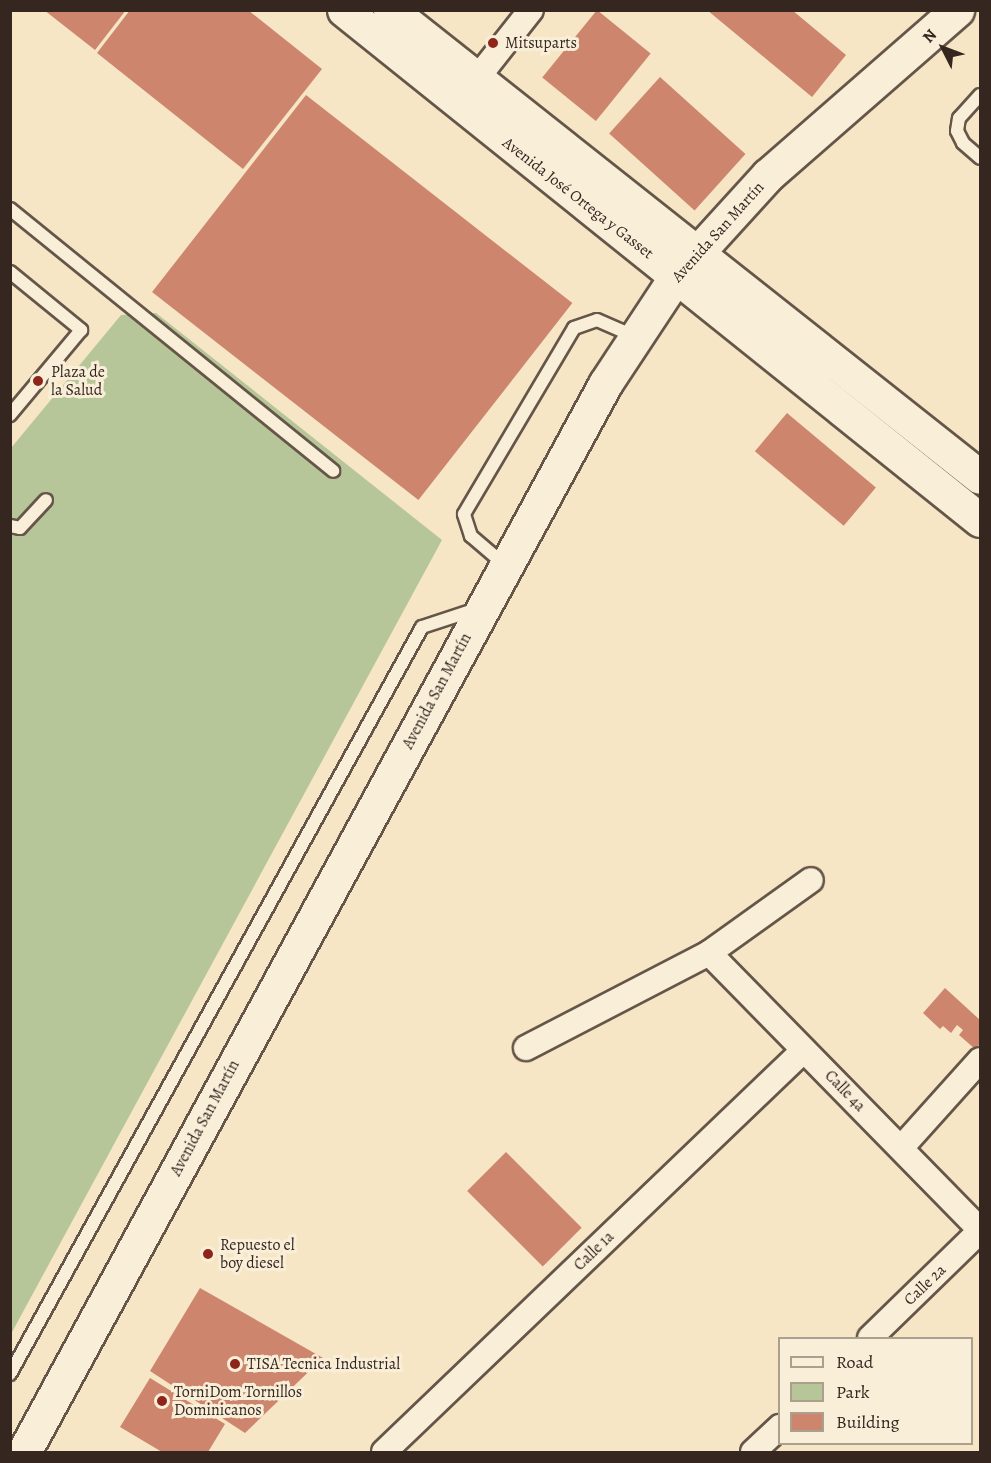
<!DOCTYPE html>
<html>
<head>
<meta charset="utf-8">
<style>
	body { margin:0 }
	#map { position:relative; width:991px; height:1463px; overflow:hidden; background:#f6e6c5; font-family:Alegreya,serif }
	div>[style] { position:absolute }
	.green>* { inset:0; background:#b7c699 }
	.building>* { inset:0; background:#ce856e; transform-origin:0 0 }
	.roads { filter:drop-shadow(2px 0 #655649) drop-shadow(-2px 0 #655649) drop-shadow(0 2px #655649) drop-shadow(0 -2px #655649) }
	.lane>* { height:12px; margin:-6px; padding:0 6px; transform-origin:6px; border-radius:6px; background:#f9efd9 }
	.street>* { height:24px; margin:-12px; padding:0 12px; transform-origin:12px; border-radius:12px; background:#f9efd9 }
	.secondary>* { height:33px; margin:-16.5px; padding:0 16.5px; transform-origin:16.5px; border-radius:16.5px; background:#f9efd9 }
	.dots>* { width:16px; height:16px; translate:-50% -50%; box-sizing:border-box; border:3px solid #f9efd9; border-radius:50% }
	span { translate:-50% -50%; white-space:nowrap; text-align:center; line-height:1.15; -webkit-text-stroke:6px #f9efd9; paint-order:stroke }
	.poi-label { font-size:16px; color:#352620 }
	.left { translate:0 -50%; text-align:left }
	.street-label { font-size:16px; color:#352620 }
	.frame { position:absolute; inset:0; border:12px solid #352620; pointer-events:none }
	.legend { position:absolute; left:778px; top:1337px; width:195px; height:108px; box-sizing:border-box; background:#f9efd9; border:2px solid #ab9f8f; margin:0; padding:8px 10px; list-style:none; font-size:18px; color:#352620 }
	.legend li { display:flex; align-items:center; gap:12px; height:30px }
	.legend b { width:30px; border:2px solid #ab9f8f }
	.north { position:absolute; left:913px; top:18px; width:60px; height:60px; -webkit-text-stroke:4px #f9efd9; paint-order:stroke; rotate:312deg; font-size:16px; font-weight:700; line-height:24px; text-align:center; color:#352620 }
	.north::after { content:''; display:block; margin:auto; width:21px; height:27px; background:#352620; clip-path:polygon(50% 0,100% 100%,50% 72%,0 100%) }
</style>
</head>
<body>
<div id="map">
	<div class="green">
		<div style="clip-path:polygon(156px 313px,442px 540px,11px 1334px,11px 448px,121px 315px)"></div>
	</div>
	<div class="building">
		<div style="clip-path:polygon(44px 10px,126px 10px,95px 50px)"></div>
		<div style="clip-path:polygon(130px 10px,248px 10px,322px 69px,243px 169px,97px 53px)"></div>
		<div style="left:597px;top:10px;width:69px;height:87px;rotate:39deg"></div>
		<div style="clip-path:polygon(707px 10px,792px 10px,846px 55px,812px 97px)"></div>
		<div style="left:660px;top:77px;width:115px;height:76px;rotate:42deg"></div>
		<div style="left:306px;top:95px;width:338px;height:250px;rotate:38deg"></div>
		<div style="left:787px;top:413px;width:116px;height:50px;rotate:40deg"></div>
		<div style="clip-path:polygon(945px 988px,980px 1020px,980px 1044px,975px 1049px,959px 1035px,963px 1030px,957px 1025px,951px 1033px,943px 1026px,940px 1029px,923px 1013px)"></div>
		<div style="left:506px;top:1152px;width:107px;height:55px;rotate:45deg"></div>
		<div style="clip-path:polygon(200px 1288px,323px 1358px,245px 1433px,150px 1371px)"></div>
		<div style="clip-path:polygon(150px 1378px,225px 1424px,208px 1452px,162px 1452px,120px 1427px)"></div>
	</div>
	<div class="roads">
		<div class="lane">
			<div style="left:980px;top:95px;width:31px;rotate:132deg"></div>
			<div style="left:959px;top:118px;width:13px;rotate:99deg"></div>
			<div style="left:957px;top:131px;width:13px;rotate:63deg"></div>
			<div style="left:963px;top:143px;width:23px;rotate:41deg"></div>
			<div style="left:10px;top:209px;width:416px;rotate:39deg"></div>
			<div style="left:10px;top:272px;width:92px;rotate:39.2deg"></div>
			<div style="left:81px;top:330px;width:111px;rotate:129.9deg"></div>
			<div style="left:10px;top:526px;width:10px;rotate:11deg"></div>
			<div style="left:20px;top:528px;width:38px;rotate:-47deg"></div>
			<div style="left:505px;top:565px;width:45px;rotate:-139.5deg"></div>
			<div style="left:471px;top:536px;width:23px;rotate:-108deg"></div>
			<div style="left:464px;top:514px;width:216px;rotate:-59.4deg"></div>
			<div style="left:574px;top:328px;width:24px;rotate:-19deg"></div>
			<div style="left:597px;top:320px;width:40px;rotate:23.4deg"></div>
			<div style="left:10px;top:1374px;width:853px;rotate:-61.12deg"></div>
			<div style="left:422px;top:627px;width:55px;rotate:-18.1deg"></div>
		</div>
		<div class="street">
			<div style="left:467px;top:91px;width:103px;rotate:-51.7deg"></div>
			<div style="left:709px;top:953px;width:388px;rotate:45.6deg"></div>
			<div style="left:526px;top:1048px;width:206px;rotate:-27.4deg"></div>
			<div style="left:709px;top:953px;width:125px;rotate:-35.6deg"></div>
			<div style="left:901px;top:1148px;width:118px;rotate:-48.1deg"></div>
			<div style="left:870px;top:1338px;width:153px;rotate:-44.2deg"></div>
			<div style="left:384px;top:1452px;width:581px;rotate:-43.75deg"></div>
			<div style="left:753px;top:1452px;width:37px;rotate:-43deg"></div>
		</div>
		<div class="secondary">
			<div style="left:344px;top:10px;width:815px;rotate:38.73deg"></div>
			<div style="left:390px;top:10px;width:752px;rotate:38.36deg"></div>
			<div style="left:24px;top:1452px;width:1216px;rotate:-61.45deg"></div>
			<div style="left:605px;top:384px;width:131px;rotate:-56.6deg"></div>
			<div style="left:677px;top:275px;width:135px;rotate:-47.7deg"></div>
			<div style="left:768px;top:175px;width:251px;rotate:-41.1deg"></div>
		</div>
	</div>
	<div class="dots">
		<div style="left:493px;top:43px;background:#8f2418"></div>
		<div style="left:38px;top:381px;background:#8f2418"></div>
		<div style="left:208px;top:1254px;background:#8f2418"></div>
		<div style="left:235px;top:1364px;background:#8f2418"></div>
		<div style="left:162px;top:1401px;background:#8f2418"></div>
	</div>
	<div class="poi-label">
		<span class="left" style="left:505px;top:43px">Mitsuparts</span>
		<span class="left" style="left:51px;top:381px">Plaza de<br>la Salud</span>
		<span class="left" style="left:220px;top:1254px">Repuesto el<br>boy diesel</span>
		<span class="left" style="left:247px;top:1364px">TISA Tecnica Industrial</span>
		<span class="left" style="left:174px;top:1401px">TorniDom Tornillos<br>Dominicanos</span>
	</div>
	<div class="street-label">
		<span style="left:578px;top:198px;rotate:38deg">Avenida José Ortega y Gasset</span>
		<span style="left:718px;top:232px;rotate:-48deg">Avenida San Martín</span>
		<span style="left:437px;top:691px;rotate:-62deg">Avenida San Martín</span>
		<span style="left:845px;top:1091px;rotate:46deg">Calle 4a</span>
		<span style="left:205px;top:1118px;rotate:-62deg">Avenida San Martín</span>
		<span style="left:594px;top:1251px;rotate:-44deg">Calle 1a</span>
		<span style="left:925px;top:1285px;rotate:-44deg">Calle 2a</span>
	</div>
	<div class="frame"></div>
	<ul class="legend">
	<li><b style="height:8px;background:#f9efd9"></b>Road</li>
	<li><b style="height:16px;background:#b7c699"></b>Park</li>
	<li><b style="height:16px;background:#ce856e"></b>Building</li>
	</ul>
	<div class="north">N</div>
</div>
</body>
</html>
